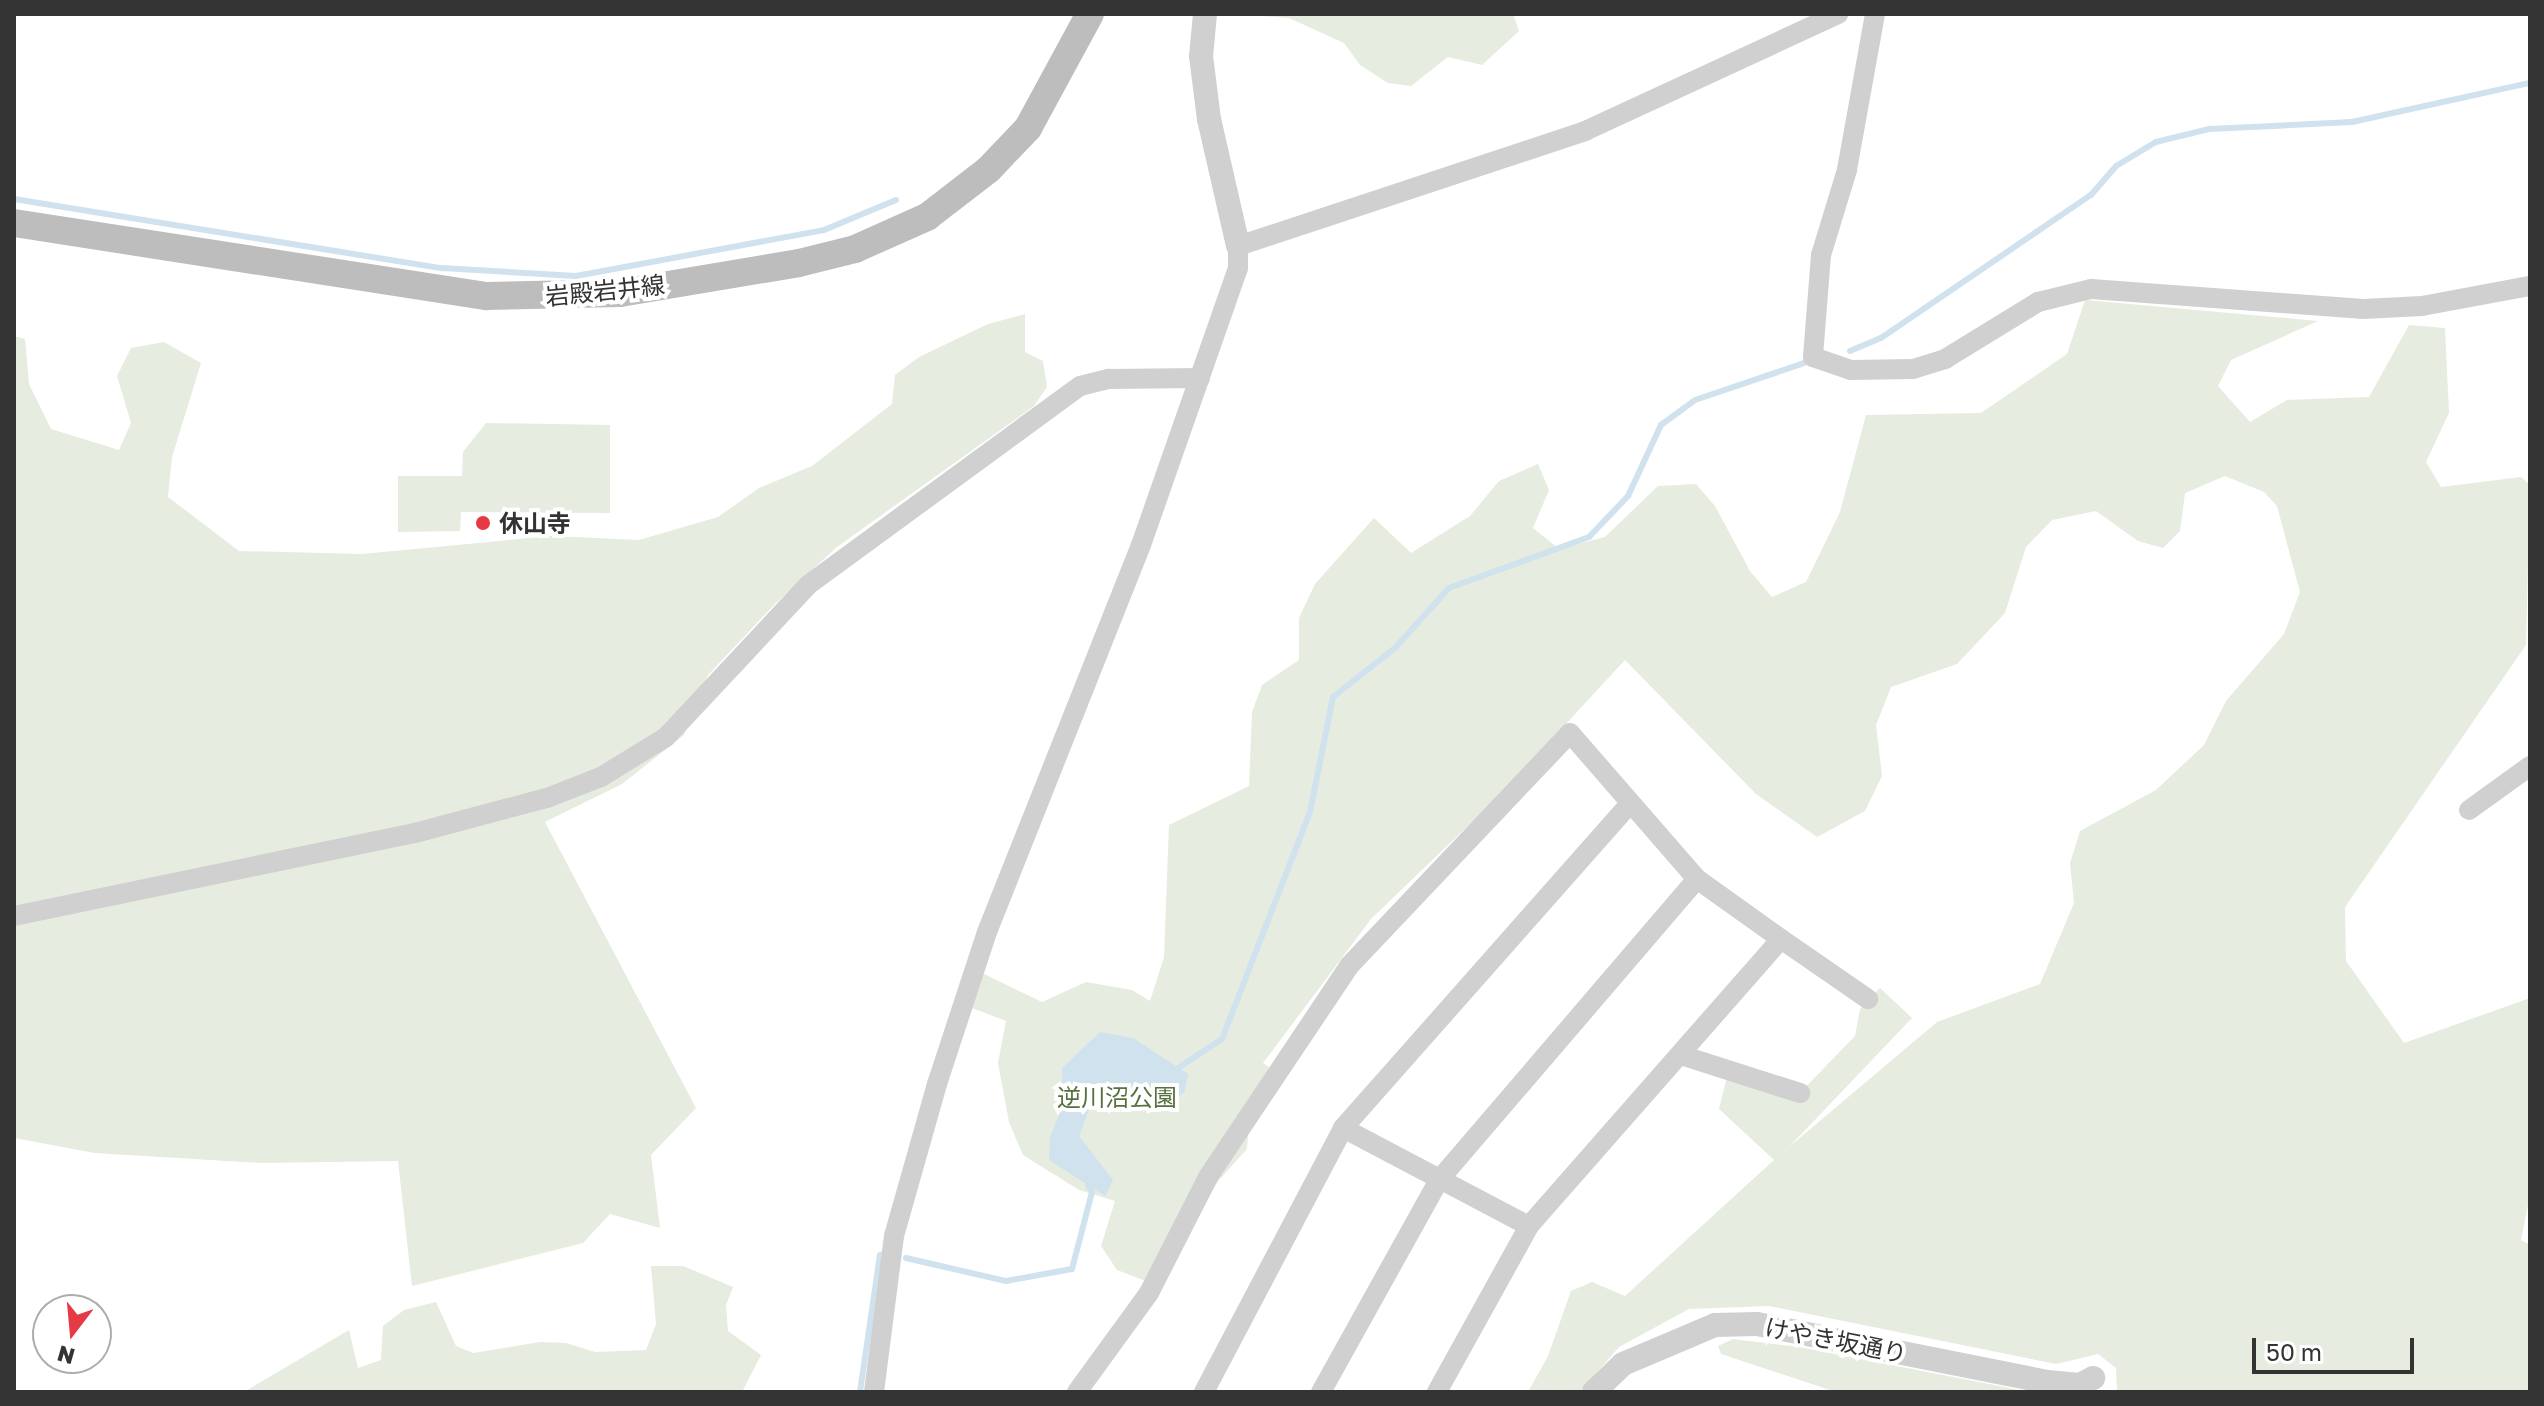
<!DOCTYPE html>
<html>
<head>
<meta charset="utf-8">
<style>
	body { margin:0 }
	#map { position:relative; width:2544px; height:1406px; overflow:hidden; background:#fff; font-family:"Golos Text","Noto Sans JP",sans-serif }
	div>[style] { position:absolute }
	.green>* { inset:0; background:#e6ecdf }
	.water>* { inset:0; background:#cfe2ee }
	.stream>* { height:6px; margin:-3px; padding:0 3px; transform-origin:3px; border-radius:3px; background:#cfe2ee }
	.minor>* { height:20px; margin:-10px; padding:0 10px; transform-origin:10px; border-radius:10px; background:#d0d0d0 }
	.tertiary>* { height:24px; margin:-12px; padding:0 12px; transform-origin:12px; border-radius:12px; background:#d0d0d0 }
	.secondary>* { height:28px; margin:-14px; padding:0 14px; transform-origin:14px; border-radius:14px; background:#bdbdbd }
	.dots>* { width:22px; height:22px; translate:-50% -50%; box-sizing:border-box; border:4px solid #fff; border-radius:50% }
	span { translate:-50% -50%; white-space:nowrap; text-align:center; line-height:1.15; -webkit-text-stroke:8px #fff; paint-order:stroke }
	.street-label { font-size:24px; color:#333 }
	.poi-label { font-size:24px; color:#333; font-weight:700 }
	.left { translate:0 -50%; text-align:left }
	.park-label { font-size:24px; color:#56703f }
	.frame { position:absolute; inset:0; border:16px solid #333; pointer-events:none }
	.north { position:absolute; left:32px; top:1294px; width:80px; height:80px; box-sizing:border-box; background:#fff; border:2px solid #adadad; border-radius:50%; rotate:196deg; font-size:22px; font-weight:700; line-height:32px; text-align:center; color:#333 }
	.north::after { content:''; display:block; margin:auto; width:28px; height:36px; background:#e63946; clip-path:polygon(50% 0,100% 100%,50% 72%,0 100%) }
	.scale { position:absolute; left:2252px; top:1338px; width:162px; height:36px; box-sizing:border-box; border:4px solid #333; border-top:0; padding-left:10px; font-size:24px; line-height:28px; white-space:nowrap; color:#333; -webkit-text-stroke:6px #fff; paint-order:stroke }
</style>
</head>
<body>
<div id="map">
	<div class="green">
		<div style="clip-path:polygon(1238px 14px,1513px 14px,1519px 31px,1482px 65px,1448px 57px,1411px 86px,1388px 83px,1360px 65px,1344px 43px,1289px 18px)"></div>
		<div style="clip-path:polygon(2085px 300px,2318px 321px,2231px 360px,2218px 386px,2250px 422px,2287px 400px,2369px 397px,2409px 325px,2445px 328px,2449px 413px,2426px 462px,2441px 487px,2521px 477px,2530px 485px,2526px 645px,2345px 907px,2346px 961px,2404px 1043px,2530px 998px,2530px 1195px,2521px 1240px,2530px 1245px,2530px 1392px,2117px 1392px,2116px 1368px,2098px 1354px,2056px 1364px,1769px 1306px,1689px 1309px,1619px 1347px,1580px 1392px,1528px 1392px,1548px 1356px,1571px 1291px,1592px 1282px,1625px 1296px,1774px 1160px,1719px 1109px,1727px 1077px,1795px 1098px,1855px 1036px,1860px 1009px,1880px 988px,1912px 1018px,1789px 1147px,1937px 1022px,2040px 984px,2074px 903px,2070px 863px,2080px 831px,2156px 790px,2204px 745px,2226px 701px,2284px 634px,2300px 592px,2277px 506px,2264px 492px,2225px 476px,2185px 493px,2180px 531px,2163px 548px,2138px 541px,2096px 511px,2052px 520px,2026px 547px,2005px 613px,1957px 664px,1891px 687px,1876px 725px,1882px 776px,1865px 811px,1817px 837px,1756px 794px,1625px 660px,1499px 796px,1371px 919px,1263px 1063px,1270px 1068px,1251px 1096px,1247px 1149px,1218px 1181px,1156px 1285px,1117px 1270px,1101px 1246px,1115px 1201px,1079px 1190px,1023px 1155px,1009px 1122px,998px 1063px,1006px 1021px,972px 1008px,982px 973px,1042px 1002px,1086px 982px,1132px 990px,1150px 1001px,1164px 957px,1169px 825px,1249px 786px,1252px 712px,1262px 685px,1299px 660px,1299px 618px,1315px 584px,1374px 518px,1411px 553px,1470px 516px,1499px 481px,1538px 464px,1549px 490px,1533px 528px,1559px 549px,1605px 537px,1658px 486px,1696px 484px,1715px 506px,1750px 571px,1772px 597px,1806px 582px,1840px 512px,1866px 415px,1981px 413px,2067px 354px)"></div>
		<div style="clip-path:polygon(1025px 314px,1025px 352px,1043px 361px,1047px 387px,1034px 406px,837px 547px,774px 605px,708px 675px,684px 735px,622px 784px,545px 822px,696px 1108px,651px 1155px,660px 1228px,610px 1214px,583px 1243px,412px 1286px,398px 1161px,261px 1163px,95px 1153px,14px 1138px,14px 336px,25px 339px,29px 384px,51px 429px,119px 450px,131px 423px,117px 376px,131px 348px,164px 342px,201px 363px,172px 457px,168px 497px,239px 551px,362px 554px,551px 536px,639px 540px,718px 517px,759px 488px,812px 466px,892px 404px,895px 375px,919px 357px,988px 324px)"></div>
		<div style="clip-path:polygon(486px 423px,610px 425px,610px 513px,461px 512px,460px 531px,398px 532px,398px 476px,462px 476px,463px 452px)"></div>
		<div style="clip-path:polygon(651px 1266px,683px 1266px,733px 1287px,726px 1305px,728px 1331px,761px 1355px,742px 1392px,244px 1392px,349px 1330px,358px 1368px,381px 1360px,383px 1326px,404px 1310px,436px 1302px,456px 1346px,473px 1353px,540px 1342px,566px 1343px,595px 1352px,646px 1350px,656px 1324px)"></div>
		<div style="clip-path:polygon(1733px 1339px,1799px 1347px,2030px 1392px,1836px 1392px,1721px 1354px,1718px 1346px)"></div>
	</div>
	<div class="water">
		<div style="clip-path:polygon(1100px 1032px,1133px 1038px,1188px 1074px,1185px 1091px,1168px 1107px,1128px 1102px,1090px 1107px,1079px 1136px,1113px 1180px,1105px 1196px,1049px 1160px,1050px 1137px,1063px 1106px,1062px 1068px)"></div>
	</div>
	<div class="stream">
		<div style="left:14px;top:199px;width:434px;rotate:9.2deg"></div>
		<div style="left:442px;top:268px;width:134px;rotate:3.4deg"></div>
		<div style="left:576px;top:276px;width:252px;rotate:-10.5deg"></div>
		<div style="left:824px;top:230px;width:78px;rotate:-22.6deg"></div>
		<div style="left:1850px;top:351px;width:34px;rotate:-23deg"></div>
		<div style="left:1881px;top:338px;width:254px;rotate:-34.3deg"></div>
		<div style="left:2091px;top:195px;width:38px;rotate:-49deg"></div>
		<div style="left:2116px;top:166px;width:47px;rotate:-31deg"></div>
		<div style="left:2156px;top:142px;width:55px;rotate:-13.8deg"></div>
		<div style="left:2209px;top:129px;width:143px;rotate:-2.8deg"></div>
		<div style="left:2352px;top:122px;width:182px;rotate:-12.4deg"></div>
		<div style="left:1175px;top:1070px;width:56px;rotate:-33.4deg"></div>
		<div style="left:1222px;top:1039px;width:243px;rotate:-68.8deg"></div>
		<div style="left:1310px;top:812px;width:117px;rotate:-78.7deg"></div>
		<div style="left:1333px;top:697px;width:80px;rotate:-38.4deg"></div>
		<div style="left:1396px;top:647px;width:79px;rotate:-48.1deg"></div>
		<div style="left:1449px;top:588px;width:149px;rotate:-20deg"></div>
		<div style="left:1589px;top:537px;width:57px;rotate:-46.4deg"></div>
		<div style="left:1628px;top:496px;width:78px;rotate:-65.1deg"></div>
		<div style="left:1661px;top:425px;width:42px;rotate:-36.3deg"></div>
		<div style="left:1695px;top:400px;width:115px;rotate:-18.7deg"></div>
		<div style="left:906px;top:1258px;width:103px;rotate:13deg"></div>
		<div style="left:1006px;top:1281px;width:67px;rotate:-10.3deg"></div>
		<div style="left:1072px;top:1269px;width:80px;rotate:-75.4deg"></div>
		<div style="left:1092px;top:1192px;width:8px;rotate:-120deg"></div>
		<div style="left:860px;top:1392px;width:138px;rotate:-81.7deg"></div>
		<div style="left:880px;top:1255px;width:6px;rotate:-9deg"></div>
	</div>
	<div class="minor">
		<div style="left:1875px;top:14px;width:158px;rotate:100.2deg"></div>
		<div style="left:1847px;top:170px;width:89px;rotate:107deg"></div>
		<div style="left:1821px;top:255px;width:102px;rotate:94.5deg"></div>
		<div style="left:1813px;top:357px;width:40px;rotate:18.9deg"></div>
		<div style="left:1851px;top:370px;width:62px;rotate:-0.9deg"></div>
		<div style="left:1913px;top:369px;width:34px;rotate:-17deg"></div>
		<div style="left:1945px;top:359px;width:109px;rotate:-31.5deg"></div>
		<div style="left:2038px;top:302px;width:55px;rotate:-13.8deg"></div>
		<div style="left:2091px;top:289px;width:273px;rotate:4.2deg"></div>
		<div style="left:2363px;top:309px;width:59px;rotate:-2.9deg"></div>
		<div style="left:2422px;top:306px;width:110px;rotate:-10.5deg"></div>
		<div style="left:2469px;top:810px;width:75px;rotate:-35.8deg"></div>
		<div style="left:14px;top:916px;width:409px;rotate:-11.7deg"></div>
		<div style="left:415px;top:833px;width:137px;rotate:-14.9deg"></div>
		<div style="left:547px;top:798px;width:58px;rotate:-21.3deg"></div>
		<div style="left:601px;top:777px;width:76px;rotate:-31.6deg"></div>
		<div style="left:666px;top:737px;width:208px;rotate:-46.9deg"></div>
		<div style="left:808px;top:585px;width:337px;rotate:-36.2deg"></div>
		<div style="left:1080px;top:386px;width:30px;rotate:-14deg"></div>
		<div style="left:1109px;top:379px;width:91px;rotate:-0.6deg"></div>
		<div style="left:1781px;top:939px;width:106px;rotate:34.6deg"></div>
		<div style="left:1684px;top:1056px;width:122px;rotate:17.7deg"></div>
		<div style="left:1343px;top:1128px;width:210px;rotate:27.8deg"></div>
		<div style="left:874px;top:1392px;width:157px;rotate:-82.7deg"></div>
		<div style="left:894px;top:1236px;width:158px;rotate:-74.2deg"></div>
		<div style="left:937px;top:1084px;width:160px;rotate:-71.8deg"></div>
		<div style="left:987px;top:932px;width:417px;rotate:-68.3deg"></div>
		<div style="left:1141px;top:545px;width:293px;rotate:-70.7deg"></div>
		<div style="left:1238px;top:268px;width:22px;rotate:-90deg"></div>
		<div style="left:1238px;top:246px;width:366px;rotate:-18.3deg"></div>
		<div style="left:1585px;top:131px;width:279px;rotate:-24.8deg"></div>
		<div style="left:1077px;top:1392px;width:122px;rotate:-54deg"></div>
		<div style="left:1149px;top:1293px;width:130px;rotate:-63deg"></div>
		<div style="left:1208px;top:1177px;width:254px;rotate:-56.2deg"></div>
		<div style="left:1349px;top:966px;width:321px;rotate:-46.5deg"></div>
		<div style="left:1570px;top:733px;width:194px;rotate:49deg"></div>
		<div style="left:1697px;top:879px;width:103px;rotate:35.5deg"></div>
		<div style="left:1781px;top:939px;width:382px;rotate:131.3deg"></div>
		<div style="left:1529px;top:1226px;width:190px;rotate:119deg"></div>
		<div style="left:1204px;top:1392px;width:298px;rotate:-62.2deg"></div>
		<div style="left:1343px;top:1128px;width:434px;rotate:-48.5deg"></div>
		<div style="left:1321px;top:1392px;width:243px;rotate:-60.9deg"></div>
		<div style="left:1439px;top:1180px;width:396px;rotate:-49.4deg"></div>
	</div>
	<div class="tertiary">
		<div style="left:1205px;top:14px;width:42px;rotate:95.4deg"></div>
		<div style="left:1201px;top:56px;width:64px;rotate:82.8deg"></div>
		<div style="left:1209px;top:119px;width:130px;rotate:77.1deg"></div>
		<div style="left:1594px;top:1392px;width:40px;rotate:-44deg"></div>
		<div style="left:1623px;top:1364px;width:100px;rotate:-23deg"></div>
		<div style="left:1715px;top:1325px;width:42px;rotate:-1.4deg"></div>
		<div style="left:1757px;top:1324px;width:296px;rotate:11.3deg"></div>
		<div style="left:2047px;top:1382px;width:33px;rotate:5deg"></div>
		<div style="left:2080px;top:1385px;width:15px;rotate:-28deg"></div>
	</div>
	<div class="secondary">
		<div style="left:14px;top:223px;width:478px;rotate:8.8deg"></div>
		<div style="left:486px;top:296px;width:134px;rotate:-1.3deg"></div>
		<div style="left:620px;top:293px;width:181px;rotate:-9.5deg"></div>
		<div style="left:799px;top:263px;width:58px;rotate:-14deg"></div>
		<div style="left:855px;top:249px;width:79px;rotate:-24deg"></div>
		<div style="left:927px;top:217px;width:78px;rotate:-37.7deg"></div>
		<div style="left:989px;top:169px;width:57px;rotate:-46.4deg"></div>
		<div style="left:1028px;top:128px;width:130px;rotate:-61.5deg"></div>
	</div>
	<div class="dots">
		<div style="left:483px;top:523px;background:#e63946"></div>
	</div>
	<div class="street-label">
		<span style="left:605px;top:290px;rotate:-6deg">岩殿岩井線</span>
		<span style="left:1836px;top:1340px;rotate:11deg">けやき坂通り</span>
	</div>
	<div class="poi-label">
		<span class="left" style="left:499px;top:523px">休山寺</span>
	</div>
	<div class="park-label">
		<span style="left:1117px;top:1097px">逆川沼公園</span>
	</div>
	<div class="frame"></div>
	<div class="north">N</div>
	<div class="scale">50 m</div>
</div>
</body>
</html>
